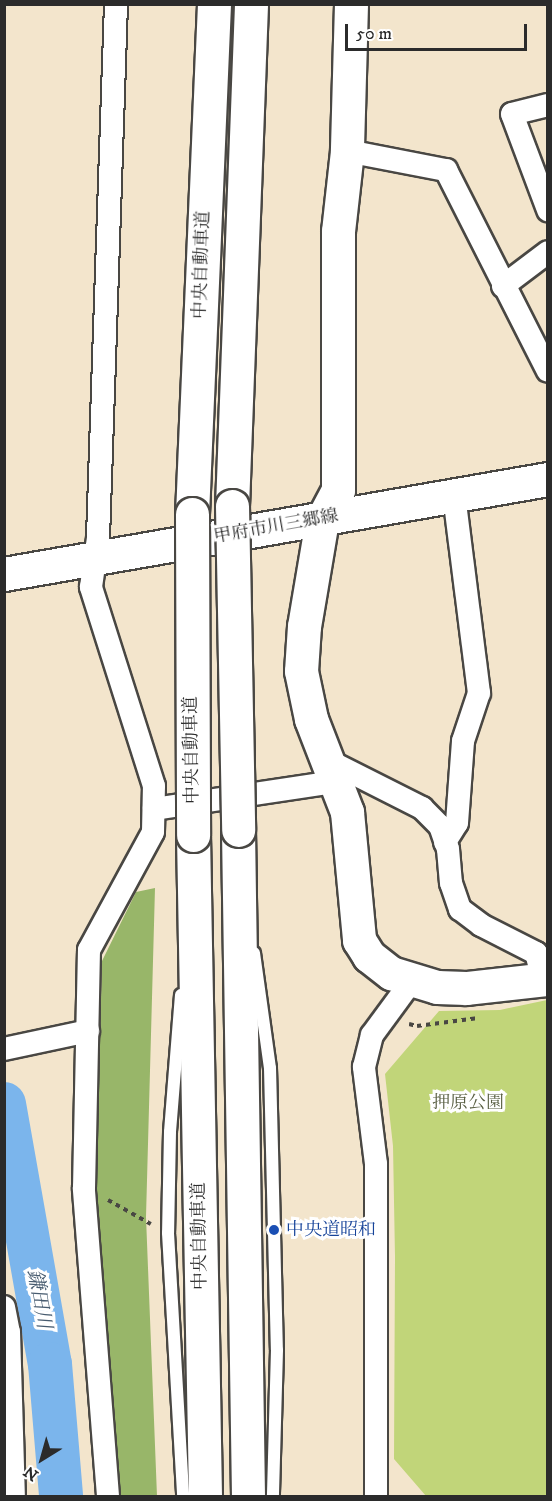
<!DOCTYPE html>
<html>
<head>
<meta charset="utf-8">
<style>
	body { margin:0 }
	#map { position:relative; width:552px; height:1501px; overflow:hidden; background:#f3e5cc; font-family:"IM FELL DW Pica","Noto Serif JP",serif }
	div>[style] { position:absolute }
	.green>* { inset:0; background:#c1d579 }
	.forest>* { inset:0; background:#98b669 }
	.river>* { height:44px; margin:-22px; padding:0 22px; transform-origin:22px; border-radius:22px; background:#7bb5ec }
	.path>* { height:4px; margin-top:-2px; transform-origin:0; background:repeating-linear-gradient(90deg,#494743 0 4.5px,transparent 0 9px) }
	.roads { filter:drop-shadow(2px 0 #494743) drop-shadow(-2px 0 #494743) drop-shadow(0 2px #494743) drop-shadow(0 -2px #494743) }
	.lane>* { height:12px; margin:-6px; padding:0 6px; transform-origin:6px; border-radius:6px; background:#fff }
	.street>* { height:22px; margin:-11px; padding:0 11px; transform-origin:11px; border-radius:11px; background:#fff }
	.secondary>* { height:33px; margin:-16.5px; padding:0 16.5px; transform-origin:16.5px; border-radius:16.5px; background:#fff }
	.primary>* { height:33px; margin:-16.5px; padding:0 16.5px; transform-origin:16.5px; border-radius:16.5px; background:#fff }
	.highway>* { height:33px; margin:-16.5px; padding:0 16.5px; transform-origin:16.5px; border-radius:16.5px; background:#fff }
	.bridges { filter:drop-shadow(2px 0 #494743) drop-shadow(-2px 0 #494743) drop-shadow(0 2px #494743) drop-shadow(0 -2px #494743) }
	.highway-bridge>* { height:33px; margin:-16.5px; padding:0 16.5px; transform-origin:16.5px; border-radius:16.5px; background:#fff }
	.dots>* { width:16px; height:16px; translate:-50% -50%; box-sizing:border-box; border:3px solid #fff; border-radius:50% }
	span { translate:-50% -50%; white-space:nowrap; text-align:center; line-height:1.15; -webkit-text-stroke:6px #fff; paint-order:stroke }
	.street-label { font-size:18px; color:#2b2b2b }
	.park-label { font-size:18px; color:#585e42 }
	.transit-label { font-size:18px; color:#164399 }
	.left { translate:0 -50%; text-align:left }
	.water-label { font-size:20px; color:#475b6f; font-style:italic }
	.frame { position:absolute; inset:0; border:6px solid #2b2b2b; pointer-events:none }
	.north { position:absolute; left:12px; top:1429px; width:60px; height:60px; -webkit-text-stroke:4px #fff; paint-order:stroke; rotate:217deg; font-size:16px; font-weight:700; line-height:24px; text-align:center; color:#2b2b2b }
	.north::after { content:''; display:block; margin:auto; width:21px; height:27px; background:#2b2b2b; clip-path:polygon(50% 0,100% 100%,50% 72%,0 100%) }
	.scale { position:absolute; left:345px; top:24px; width:182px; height:27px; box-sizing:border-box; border:3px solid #2b2b2b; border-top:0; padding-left:8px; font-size:18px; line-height:21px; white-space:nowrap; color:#2b2b2b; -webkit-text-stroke:4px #fff; paint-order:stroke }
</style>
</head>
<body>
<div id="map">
	<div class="green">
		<div style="clip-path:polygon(547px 1000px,547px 1496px,426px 1496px,394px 1459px,395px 1257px,393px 1146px,385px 1074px,439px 1011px,500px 1010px)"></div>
	</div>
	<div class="forest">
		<div style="clip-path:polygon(155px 888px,146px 1217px,157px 1496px,117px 1496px,94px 1260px,102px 961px,136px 892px)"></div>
	</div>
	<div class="river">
		<div style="left:4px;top:1104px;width:264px;rotate:80deg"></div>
		<div style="left:50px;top:1364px;width:132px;rotate:85.2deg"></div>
	</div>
	<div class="path">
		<div style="left:409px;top:1024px;width:8px;rotate:14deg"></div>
		<div style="left:417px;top:1026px;width:62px;rotate:-7.5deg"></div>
		<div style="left:108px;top:1200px;width:49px;rotate:29.2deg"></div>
		<div style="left:290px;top:1229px;width:64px;rotate:-5.4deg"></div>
	</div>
	<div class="roads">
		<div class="lane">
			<div style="left:254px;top:953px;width:116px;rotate:82.1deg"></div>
			<div style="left:270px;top:1068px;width:282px;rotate:88.6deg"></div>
			<div style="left:277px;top:1350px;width:146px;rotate:91.6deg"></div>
			<div style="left:181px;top:995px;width:137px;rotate:94.6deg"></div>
			<div style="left:170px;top:1132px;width:101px;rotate:91.1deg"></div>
			<div style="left:168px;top:1233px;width:263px;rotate:86.7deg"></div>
		</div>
		<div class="street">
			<div style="left:548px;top:105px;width:37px;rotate:166deg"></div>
			<div style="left:512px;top:114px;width:103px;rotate:69.4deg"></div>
			<div style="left:347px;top:151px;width:101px;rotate:10.9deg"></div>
			<div style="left:446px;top:170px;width:225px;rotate:63.1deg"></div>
			<div style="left:503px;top:286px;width:56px;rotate:-37.1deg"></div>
			<div style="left:325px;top:759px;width:109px;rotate:26.8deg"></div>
			<div style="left:422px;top:808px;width:25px;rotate:45deg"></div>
			<div style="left:440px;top:826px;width:24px;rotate:71deg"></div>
			<div style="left:448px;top:849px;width:34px;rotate:85deg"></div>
			<div style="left:451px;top:883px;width:28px;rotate:71deg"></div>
			<div style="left:460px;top:909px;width:26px;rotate:37deg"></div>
			<div style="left:481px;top:925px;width:62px;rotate:27deg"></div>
			<div style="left:536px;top:953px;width:28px;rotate:75deg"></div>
			<div style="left:154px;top:809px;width:182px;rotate:-8.5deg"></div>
			<div style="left:445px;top:842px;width:22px;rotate:-58deg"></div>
			<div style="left:457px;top:823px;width:82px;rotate:-85.8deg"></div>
			<div style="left:463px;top:741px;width:51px;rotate:-71.6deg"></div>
			<div style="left:479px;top:693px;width:200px;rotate:-97.2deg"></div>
			<div style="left:4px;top:1049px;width:86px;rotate:-12.1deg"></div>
			<div style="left:4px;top:1307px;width:25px;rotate:79deg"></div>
			<div style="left:9px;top:1332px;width:164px;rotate:88.3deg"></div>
			<div style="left:108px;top:1496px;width:309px;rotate:-94.5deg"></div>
			<div style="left:84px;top:1188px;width:238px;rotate:-88.8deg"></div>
			<div style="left:89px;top:950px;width:134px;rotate:-61.5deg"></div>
			<div style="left:153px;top:832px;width:46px;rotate:-88.8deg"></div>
			<div style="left:154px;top:786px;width:209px;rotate:-107.6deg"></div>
			<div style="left:91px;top:587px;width:49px;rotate:-81.9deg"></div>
			<div style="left:98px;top:538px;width:534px;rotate:-88.07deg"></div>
			<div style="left:376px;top:1496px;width:332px;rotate:-90deg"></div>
			<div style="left:376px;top:1164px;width:98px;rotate:-97.1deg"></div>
			<div style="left:364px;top:1067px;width:33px;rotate:-76deg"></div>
			<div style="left:372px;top:1035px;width:66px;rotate:-53.7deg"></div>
		</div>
		<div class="secondary">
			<div style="left:351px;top:4px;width:147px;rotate:91.6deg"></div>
			<div style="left:347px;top:151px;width:81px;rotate:96.4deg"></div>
			<div style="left:338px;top:231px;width:259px;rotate:90deg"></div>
			<div style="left:338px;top:490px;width:34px;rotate:118deg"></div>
			<div style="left:322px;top:520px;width:108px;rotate:99.6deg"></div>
			<div style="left:304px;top:626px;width:45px;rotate:93.8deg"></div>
			<div style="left:301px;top:671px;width:49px;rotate:78.2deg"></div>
			<div style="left:311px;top:719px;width:100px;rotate:68.8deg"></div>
			<div style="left:347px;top:812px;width:129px;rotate:84.6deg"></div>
			<div style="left:359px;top:940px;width:19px;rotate:58deg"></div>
			<div style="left:369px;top:956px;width:28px;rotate:38deg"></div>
			<div style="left:391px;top:973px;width:48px;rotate:16.9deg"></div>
			<div style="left:437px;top:987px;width:29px;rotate:2deg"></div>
			<div style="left:466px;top:988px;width:82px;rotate:-6.3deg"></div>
		</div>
		<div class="primary">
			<div style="left:4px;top:574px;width:552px;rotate:-9.91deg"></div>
		</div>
		<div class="highway">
			<div style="left:232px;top:506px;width:502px;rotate:-87.83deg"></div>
			<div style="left:192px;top:514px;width:510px;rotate:-87.53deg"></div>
			<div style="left:238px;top:830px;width:666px;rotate:89.14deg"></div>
			<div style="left:193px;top:835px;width:661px;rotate:88.96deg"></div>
		</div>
	</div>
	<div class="bridges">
		<div class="highway-bridge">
			<div style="left:232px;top:506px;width:324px;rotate:88.9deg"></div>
			<div style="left:192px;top:514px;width:321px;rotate:89.8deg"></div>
		</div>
	</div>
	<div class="dots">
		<div style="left:274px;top:1230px;background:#1a4fb4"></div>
	</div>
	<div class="street-label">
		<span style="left:202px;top:265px;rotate:-88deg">中央自動車道</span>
		<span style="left:276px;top:527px;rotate:-10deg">甲府市川三郷線</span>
		<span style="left:192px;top:750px;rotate:-91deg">中央自動車道</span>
		<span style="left:200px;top:1236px;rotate:-91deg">中央自動車道</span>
	</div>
	<div class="park-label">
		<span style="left:468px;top:1103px">押原公園</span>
	</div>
	<div class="transit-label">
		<span class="left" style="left:286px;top:1230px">中央道昭和</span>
	</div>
	<div class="water-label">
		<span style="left:39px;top:1299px;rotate:80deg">鎌田川</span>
	</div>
	<div class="frame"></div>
	<div class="north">N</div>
	<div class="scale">50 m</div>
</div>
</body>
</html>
